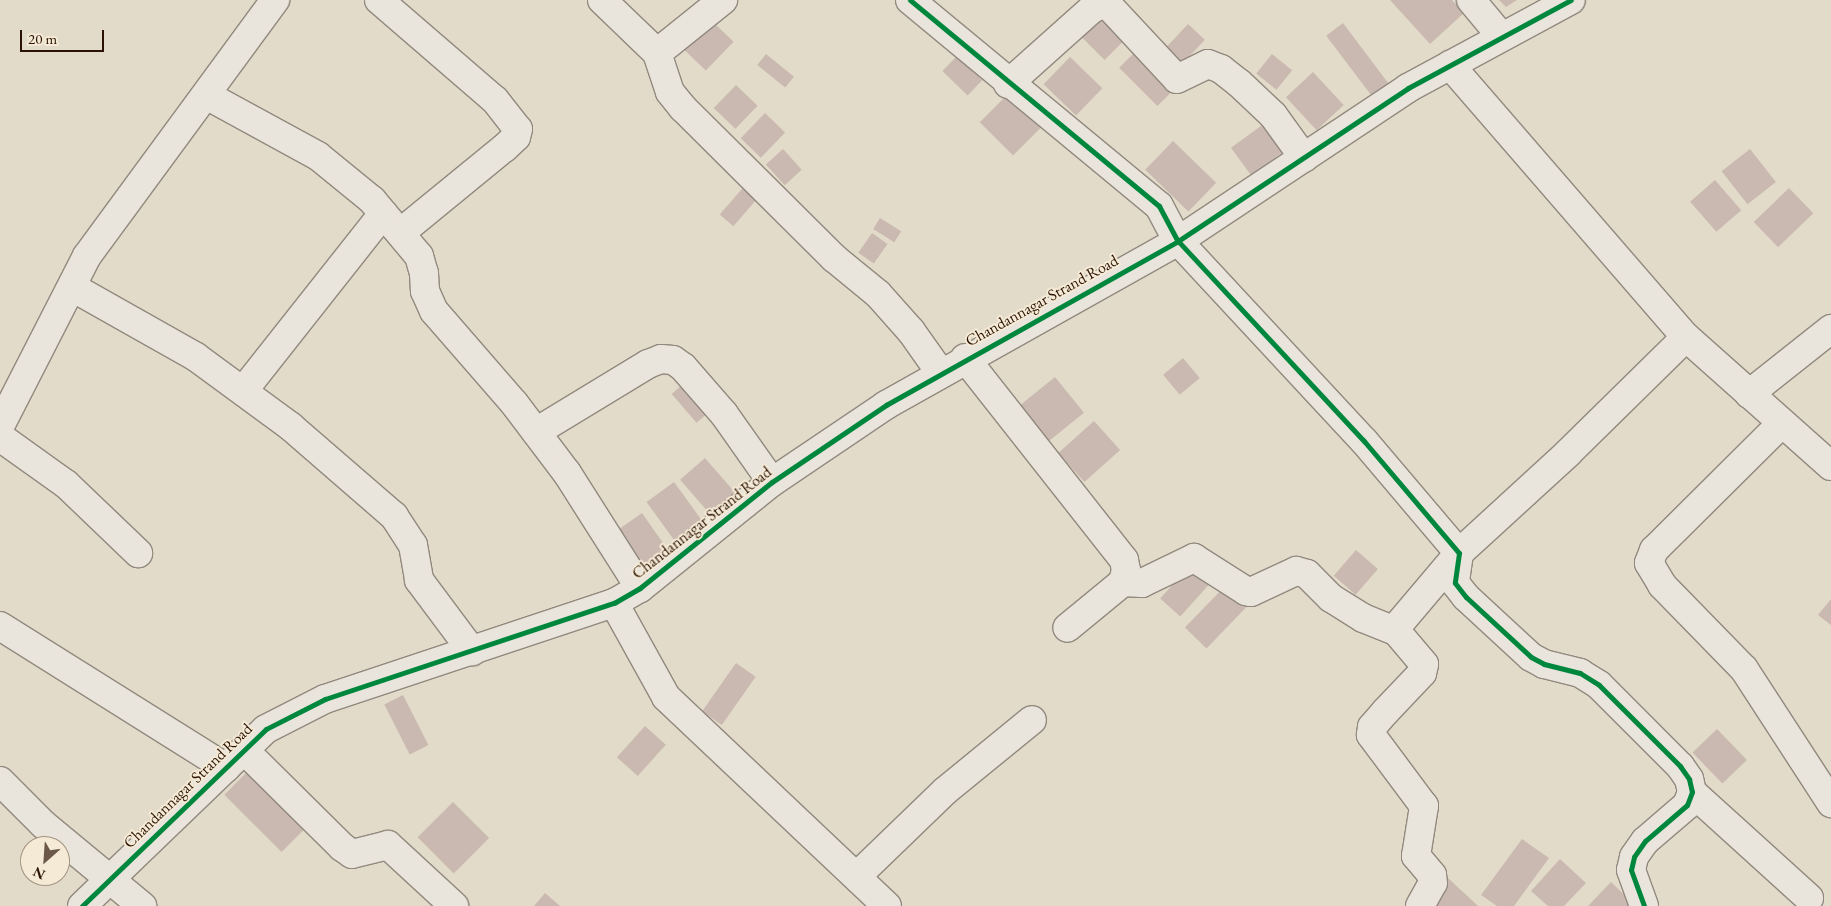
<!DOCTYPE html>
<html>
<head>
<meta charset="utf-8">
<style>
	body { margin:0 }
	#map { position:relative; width:1831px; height:906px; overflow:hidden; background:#e3dbc9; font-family:"EB Garamond",serif }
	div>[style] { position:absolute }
	.building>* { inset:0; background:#cab9b0; transform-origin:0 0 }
	.roads { filter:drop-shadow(1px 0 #91897e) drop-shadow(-1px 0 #91897e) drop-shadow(0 1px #91897e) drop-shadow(0 -1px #91897e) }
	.minor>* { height:28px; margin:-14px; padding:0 14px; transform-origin:14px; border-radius:14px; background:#e9e4dc }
	.cycleway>* { height:5px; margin:-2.5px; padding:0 2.5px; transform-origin:2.5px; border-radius:2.5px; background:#00873e }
	span { translate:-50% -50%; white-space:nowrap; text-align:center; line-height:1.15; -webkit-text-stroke:4px #f4ead5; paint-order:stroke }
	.street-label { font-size:16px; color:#2b1203 }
	.north { position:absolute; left:20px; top:836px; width:50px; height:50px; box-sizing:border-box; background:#f4ead5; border:1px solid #a49481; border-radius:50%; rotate:206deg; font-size:14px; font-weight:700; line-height:20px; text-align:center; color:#2b1203 }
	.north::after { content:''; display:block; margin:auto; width:18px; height:22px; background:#6b5848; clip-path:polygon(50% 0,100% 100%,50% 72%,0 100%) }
	.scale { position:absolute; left:20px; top:30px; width:84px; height:22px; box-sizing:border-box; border:2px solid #2b1203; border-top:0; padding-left:6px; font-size:15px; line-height:18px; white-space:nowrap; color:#2b1203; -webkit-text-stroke:4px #f4ead5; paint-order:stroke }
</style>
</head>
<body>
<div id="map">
	<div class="building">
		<div style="clip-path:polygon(1390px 0,1452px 0,1464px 13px,1430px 44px)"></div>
		<div style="clip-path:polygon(1499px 0,1517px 0,1506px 7px)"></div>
		<div style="left:1106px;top:9px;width:35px;height:37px;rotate:45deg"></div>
		<div style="left:712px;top:21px;width:30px;height:40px;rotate:44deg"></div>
		<div style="left:1343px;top:23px;width:76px;height:21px;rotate:53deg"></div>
		<div style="left:1188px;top:24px;width:23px;height:37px;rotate:43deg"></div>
		<div style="left:1139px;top:48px;width:54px;height:28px;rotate:45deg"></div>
		<div style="left:766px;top:54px;width:36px;height:14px;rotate:39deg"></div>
		<div style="left:1272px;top:54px;width:26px;height:25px;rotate:39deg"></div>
		<div style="left:957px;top:56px;width:35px;height:21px;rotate:44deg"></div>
		<div style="left:1070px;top:57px;width:45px;height:38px;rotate:44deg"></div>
		<div style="left:1313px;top:72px;width:45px;height:37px;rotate:47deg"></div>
		<div style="left:736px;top:85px;width:30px;height:32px;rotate:44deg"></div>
		<div style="left:1013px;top:89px;width:47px;height:47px;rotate:45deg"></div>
		<div style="left:765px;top:113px;width:28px;height:35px;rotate:44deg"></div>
		<div style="left:1265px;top:123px;width:34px;height:42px;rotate:54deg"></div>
		<div style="left:1173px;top:141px;width:60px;height:40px;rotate:44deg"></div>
		<div style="left:783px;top:149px;width:28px;height:23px;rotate:48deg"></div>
		<div style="left:1750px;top:149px;width:42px;height:36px;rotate:52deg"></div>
		<div style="left:1715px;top:180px;width:40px;height:33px;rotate:49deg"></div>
		<div style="left:748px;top:182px;width:18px;height:43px;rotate:41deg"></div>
		<div style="left:1789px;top:188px;width:35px;height:49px;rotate:46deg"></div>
		<div style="left:880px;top:218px;width:25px;height:13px;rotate:32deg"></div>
		<div style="left:872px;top:233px;width:19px;height:24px;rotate:35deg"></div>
		<div style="left:1183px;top:358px;width:26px;height:26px;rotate:50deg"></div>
		<div style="left:1055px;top:377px;width:46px;height:45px;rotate:51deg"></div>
		<div style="left:689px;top:379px;width:38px;height:23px;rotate:49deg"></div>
		<div style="left:1094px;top:421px;width:39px;height:48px;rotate:48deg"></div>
		<div style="left:705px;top:458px;width:46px;height:33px;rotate:49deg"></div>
		<div style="left:674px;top:482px;width:49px;height:34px;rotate:54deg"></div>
		<div style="left:642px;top:513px;width:50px;height:37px;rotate:55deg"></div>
		<div style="left:1356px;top:550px;width:29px;height:34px;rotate:41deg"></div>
		<div style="left:1193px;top:562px;width:27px;height:49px;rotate:42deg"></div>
		<div style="left:1228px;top:583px;width:30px;height:62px;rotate:44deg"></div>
		<div style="clip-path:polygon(1831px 599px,1831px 625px,1818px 615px)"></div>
		<div style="left:736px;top:663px;width:24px;height:59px;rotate:35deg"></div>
		<div style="left:403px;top:695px;width:56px;height:21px;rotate:63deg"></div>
		<div style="left:645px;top:726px;width:28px;height:42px;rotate:42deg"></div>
		<div style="left:1717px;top:729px;width:43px;height:34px;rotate:46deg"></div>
		<div style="left:254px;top:765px;width:81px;height:42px;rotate:45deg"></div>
		<div style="left:453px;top:802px;width:51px;height:50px;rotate:45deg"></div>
		<div style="clip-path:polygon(1522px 839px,1549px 858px,1514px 906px,1497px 906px,1481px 895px)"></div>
		<div style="clip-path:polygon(1560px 859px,1586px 883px,1564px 906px,1548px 906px,1531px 891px)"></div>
		<div style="clip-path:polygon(1448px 878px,1478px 906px,1429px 906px,1426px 903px)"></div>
		<div style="clip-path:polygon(1611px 882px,1636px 906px,1588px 906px)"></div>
		<div style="clip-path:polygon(545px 893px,560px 906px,534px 906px)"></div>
	</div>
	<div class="roads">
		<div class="minor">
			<div style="left:379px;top:0;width:153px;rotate:40.8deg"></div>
			<div style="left:495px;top:100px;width:37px;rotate:52deg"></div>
			<div style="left:518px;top:129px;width:8px;rotate:104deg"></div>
			<div style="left:516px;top:137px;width:16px;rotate:137deg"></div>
			<div style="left:504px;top:148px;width:134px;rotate:140.7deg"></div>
			<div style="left:602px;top:0;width:76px;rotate:43.9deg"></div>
			<div style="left:657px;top:53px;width:41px;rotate:71.6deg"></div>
			<div style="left:670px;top:92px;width:21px;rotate:51deg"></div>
			<div style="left:683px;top:108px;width:213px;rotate:44.8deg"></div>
			<div style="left:834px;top:258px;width:57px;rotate:39.3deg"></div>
			<div style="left:878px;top:294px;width:50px;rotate:48.3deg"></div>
			<div style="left:911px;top:331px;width:50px;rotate:54.7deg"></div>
			<div style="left:910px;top:0;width:323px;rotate:39.6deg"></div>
			<div style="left:1159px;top:206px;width:40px;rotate:62deg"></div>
			<div style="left:1178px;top:241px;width:273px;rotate:47.1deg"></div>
			<div style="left:1364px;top:441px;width:147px;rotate:49.7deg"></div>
			<div style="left:1459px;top:553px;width:30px;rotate:98deg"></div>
			<div style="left:1455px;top:583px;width:18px;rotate:52deg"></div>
			<div style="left:1466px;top:597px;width:88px;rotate:42.7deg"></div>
			<div style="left:1531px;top:657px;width:15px;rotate:28deg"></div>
			<div style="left:1544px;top:664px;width:37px;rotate:14deg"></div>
			<div style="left:1580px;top:673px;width:22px;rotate:32deg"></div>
			<div style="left:1599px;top:685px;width:115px;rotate:45deg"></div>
			<div style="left:1680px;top:766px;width:16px;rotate:55deg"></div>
			<div style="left:1689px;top:779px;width:13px;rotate:77deg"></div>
			<div style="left:1692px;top:792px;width:14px;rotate:111deg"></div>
			<div style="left:1687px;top:805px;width:55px;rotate:139.4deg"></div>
			<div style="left:1645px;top:841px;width:19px;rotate:125deg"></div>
			<div style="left:1634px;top:857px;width:13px;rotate:103deg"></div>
			<div style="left:1631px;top:870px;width:38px;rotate:70deg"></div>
			<div style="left:1471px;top:0;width:47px;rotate:50.2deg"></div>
			<div style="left:657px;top:53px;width:85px;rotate:-38.8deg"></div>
			<div style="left:1450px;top:65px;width:360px;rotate:49.1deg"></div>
			<div style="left:1686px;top:337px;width:194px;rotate:41.7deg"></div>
			<div style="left:1008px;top:84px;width:113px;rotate:-41.8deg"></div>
			<div style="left:1092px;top:9px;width:11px;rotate:-27deg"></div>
			<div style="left:1102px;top:4px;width:6px;rotate:9deg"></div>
			<div style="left:1108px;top:5px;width:101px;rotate:47deg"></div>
			<div style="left:1177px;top:79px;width:34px;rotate:-26deg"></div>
			<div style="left:1208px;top:64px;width:14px;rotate:21deg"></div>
			<div style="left:1221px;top:69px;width:23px;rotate:38deg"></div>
			<div style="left:1239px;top:83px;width:47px;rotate:43.3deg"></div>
			<div style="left:1273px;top:115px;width:53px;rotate:54.2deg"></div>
			<div style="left:208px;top:96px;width:125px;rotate:28.6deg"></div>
			<div style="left:318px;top:156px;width:70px;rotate:39.2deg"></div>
			<div style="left:372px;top:200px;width:73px;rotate:50deg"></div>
			<div style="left:419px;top:256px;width:18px;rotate:74deg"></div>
			<div style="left:424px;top:273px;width:18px;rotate:87deg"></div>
			<div style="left:425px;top:291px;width:22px;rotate:66deg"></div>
			<div style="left:434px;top:311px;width:122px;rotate:49deg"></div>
			<div style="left:514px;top:403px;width:88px;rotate:52.9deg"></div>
			<div style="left:567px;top:473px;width:136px;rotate:57.6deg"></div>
			<div style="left:72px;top:287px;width:142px;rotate:29.4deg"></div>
			<div style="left:196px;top:357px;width:117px;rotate:36.3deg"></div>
			<div style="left:290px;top:426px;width:138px;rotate:40.9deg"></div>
			<div style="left:394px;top:516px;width:35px;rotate:57deg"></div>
			<div style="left:413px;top:545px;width:36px;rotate:80deg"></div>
			<div style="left:419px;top:580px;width:89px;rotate:53.3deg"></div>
			<div style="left:965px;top:358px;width:257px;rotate:51.8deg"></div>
			<div style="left:1124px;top:560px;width:10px;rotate:79deg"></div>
			<div style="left:1126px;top:570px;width:12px;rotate:104deg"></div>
			<div style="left:1123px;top:582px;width:72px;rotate:140.6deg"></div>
			<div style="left:243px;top:391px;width:226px;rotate:-51.7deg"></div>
			<div style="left:1749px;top:394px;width:105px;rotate:-38.4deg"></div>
			<div style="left:1781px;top:424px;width:179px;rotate:135.2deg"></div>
			<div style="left:1654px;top:550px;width:14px;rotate:111deg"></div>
			<div style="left:1649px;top:563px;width:26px;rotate:59deg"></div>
			<div style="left:1662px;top:585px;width:117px;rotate:45.7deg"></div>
			<div style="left:1744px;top:669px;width:160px;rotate:57deg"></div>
			<div style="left:0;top:426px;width:191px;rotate:-62.9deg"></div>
			<div style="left:87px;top:256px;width:318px;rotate:-53.7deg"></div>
			<div style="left:536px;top:432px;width:131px;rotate:-31.3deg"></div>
			<div style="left:648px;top:364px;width:14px;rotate:-21deg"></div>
			<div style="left:661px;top:359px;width:12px;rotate:5deg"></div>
			<div style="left:673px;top:360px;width:12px;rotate:35deg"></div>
			<div style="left:683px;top:367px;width:62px;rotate:48.9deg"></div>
			<div style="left:724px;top:414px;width:83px;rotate:54.8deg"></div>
			<div style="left:0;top:437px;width:81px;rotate:35.5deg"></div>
			<div style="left:66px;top:484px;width:100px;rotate:43.8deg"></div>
			<div style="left:1123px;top:582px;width:19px;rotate:3deg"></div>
			<div style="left:1142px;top:583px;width:58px;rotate:-25.7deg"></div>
			<div style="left:1194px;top:558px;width:62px;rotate:32.4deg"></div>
			<div style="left:1246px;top:591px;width:5px;rotate:11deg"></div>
			<div style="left:1251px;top:592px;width:50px;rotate:-25deg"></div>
			<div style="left:1296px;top:571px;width:11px;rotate:15deg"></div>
			<div style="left:1307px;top:574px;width:34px;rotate:45deg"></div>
			<div style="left:1331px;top:598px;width:38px;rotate:32deg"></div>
			<div style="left:1363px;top:618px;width:37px;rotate:22deg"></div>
			<div style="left:614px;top:603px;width:107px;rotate:61deg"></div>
			<div style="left:666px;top:697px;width:304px;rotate:43.4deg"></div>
			<div style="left:0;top:626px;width:267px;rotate:32.1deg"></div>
			<div style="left:244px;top:750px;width:138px;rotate:44.7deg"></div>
			<div style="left:342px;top:847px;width:12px;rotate:35deg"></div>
			<div style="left:352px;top:854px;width:37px;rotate:-14deg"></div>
			<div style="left:388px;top:845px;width:90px;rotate:42.7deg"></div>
			<div style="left:0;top:781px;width:61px;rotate:45deg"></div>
			<div style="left:43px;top:824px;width:129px;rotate:39.6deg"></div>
			<div style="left:1692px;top:792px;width:158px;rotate:42.2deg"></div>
			<div style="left:857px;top:876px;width:122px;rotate:-44deg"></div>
			<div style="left:945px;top:791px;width:112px;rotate:-39.2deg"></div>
			<div style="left:82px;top:906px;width:255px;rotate:-43.9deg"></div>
			<div style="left:266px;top:729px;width:66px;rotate:-27deg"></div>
			<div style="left:325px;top:699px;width:305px;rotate:-18.4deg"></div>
			<div style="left:614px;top:603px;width:30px;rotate:-30deg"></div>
			<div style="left:640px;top:588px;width:169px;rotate:-38.8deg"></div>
			<div style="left:772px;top:482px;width:138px;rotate:-34deg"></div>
			<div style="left:886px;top:405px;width:335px;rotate:-29.3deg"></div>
			<div style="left:1178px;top:241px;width:276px;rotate:-33.6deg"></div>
			<div style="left:1408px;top:88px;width:185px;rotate:-28.4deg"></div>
			<div style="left:1420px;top:906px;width:26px;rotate:-61deg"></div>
			<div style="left:1433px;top:883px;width:8px;rotate:-97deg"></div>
			<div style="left:1432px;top:875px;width:25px;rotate:-130deg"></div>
			<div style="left:1416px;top:856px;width:51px;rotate:-80.9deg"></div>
			<div style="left:1424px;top:806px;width:89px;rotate:-126.7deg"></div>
			<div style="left:1371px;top:735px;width:8px;rotate:-83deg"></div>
			<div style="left:1372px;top:727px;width:20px;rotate:-49deg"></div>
			<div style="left:1385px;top:712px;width:54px;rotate:-46.5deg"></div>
			<div style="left:1422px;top:673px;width:9px;rotate:-77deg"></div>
			<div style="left:1424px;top:664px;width:42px;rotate:-130.2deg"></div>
			<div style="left:1397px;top:632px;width:8px;rotate:-76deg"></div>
			<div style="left:1399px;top:624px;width:93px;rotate:-49.8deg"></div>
			<div style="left:1459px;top:553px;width:148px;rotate:-42.5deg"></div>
			<div style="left:1568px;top:453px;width:165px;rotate:-44.5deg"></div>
		</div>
	</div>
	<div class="cycleway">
		<div style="left:910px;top:0;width:323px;rotate:39.6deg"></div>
		<div style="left:1159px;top:206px;width:40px;rotate:62deg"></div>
		<div style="left:1178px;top:241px;width:273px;rotate:47.1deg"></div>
		<div style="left:1364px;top:441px;width:147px;rotate:49.7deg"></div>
		<div style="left:1459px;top:553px;width:30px;rotate:98deg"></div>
		<div style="left:1455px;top:583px;width:18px;rotate:52deg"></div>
		<div style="left:1466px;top:597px;width:88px;rotate:42.7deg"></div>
		<div style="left:1531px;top:657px;width:15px;rotate:28deg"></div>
		<div style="left:1544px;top:664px;width:37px;rotate:14deg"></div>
		<div style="left:1580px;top:673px;width:22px;rotate:32deg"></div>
		<div style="left:1599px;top:685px;width:115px;rotate:45deg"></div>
		<div style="left:1680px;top:766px;width:16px;rotate:55deg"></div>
		<div style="left:1689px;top:779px;width:13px;rotate:77deg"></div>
		<div style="left:1692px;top:792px;width:14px;rotate:111deg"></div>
		<div style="left:1687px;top:805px;width:55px;rotate:139.4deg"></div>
		<div style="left:1645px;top:841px;width:19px;rotate:125deg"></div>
		<div style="left:1634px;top:857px;width:13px;rotate:103deg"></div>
		<div style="left:1631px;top:870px;width:38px;rotate:70deg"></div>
		<div style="left:82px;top:906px;width:255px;rotate:-43.9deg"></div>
		<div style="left:266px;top:729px;width:66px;rotate:-27deg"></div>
		<div style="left:325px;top:699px;width:305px;rotate:-18.4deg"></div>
		<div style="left:614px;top:603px;width:30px;rotate:-30deg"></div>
		<div style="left:640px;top:588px;width:169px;rotate:-38.8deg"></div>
		<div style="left:772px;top:482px;width:138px;rotate:-34deg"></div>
		<div style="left:886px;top:405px;width:335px;rotate:-29.3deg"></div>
		<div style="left:1178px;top:241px;width:276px;rotate:-33.6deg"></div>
		<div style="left:1408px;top:88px;width:185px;rotate:-28.4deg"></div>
	</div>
	<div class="street-label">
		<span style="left:1042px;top:301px;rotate:-29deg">Chandannagar Strand Road</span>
		<span style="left:702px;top:523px;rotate:-38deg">Chandannagar Strand Road</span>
		<span style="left:188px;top:786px;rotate:-44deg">Chandannagar Strand Road</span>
	</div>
	<div class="north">N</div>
	<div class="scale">20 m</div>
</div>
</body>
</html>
